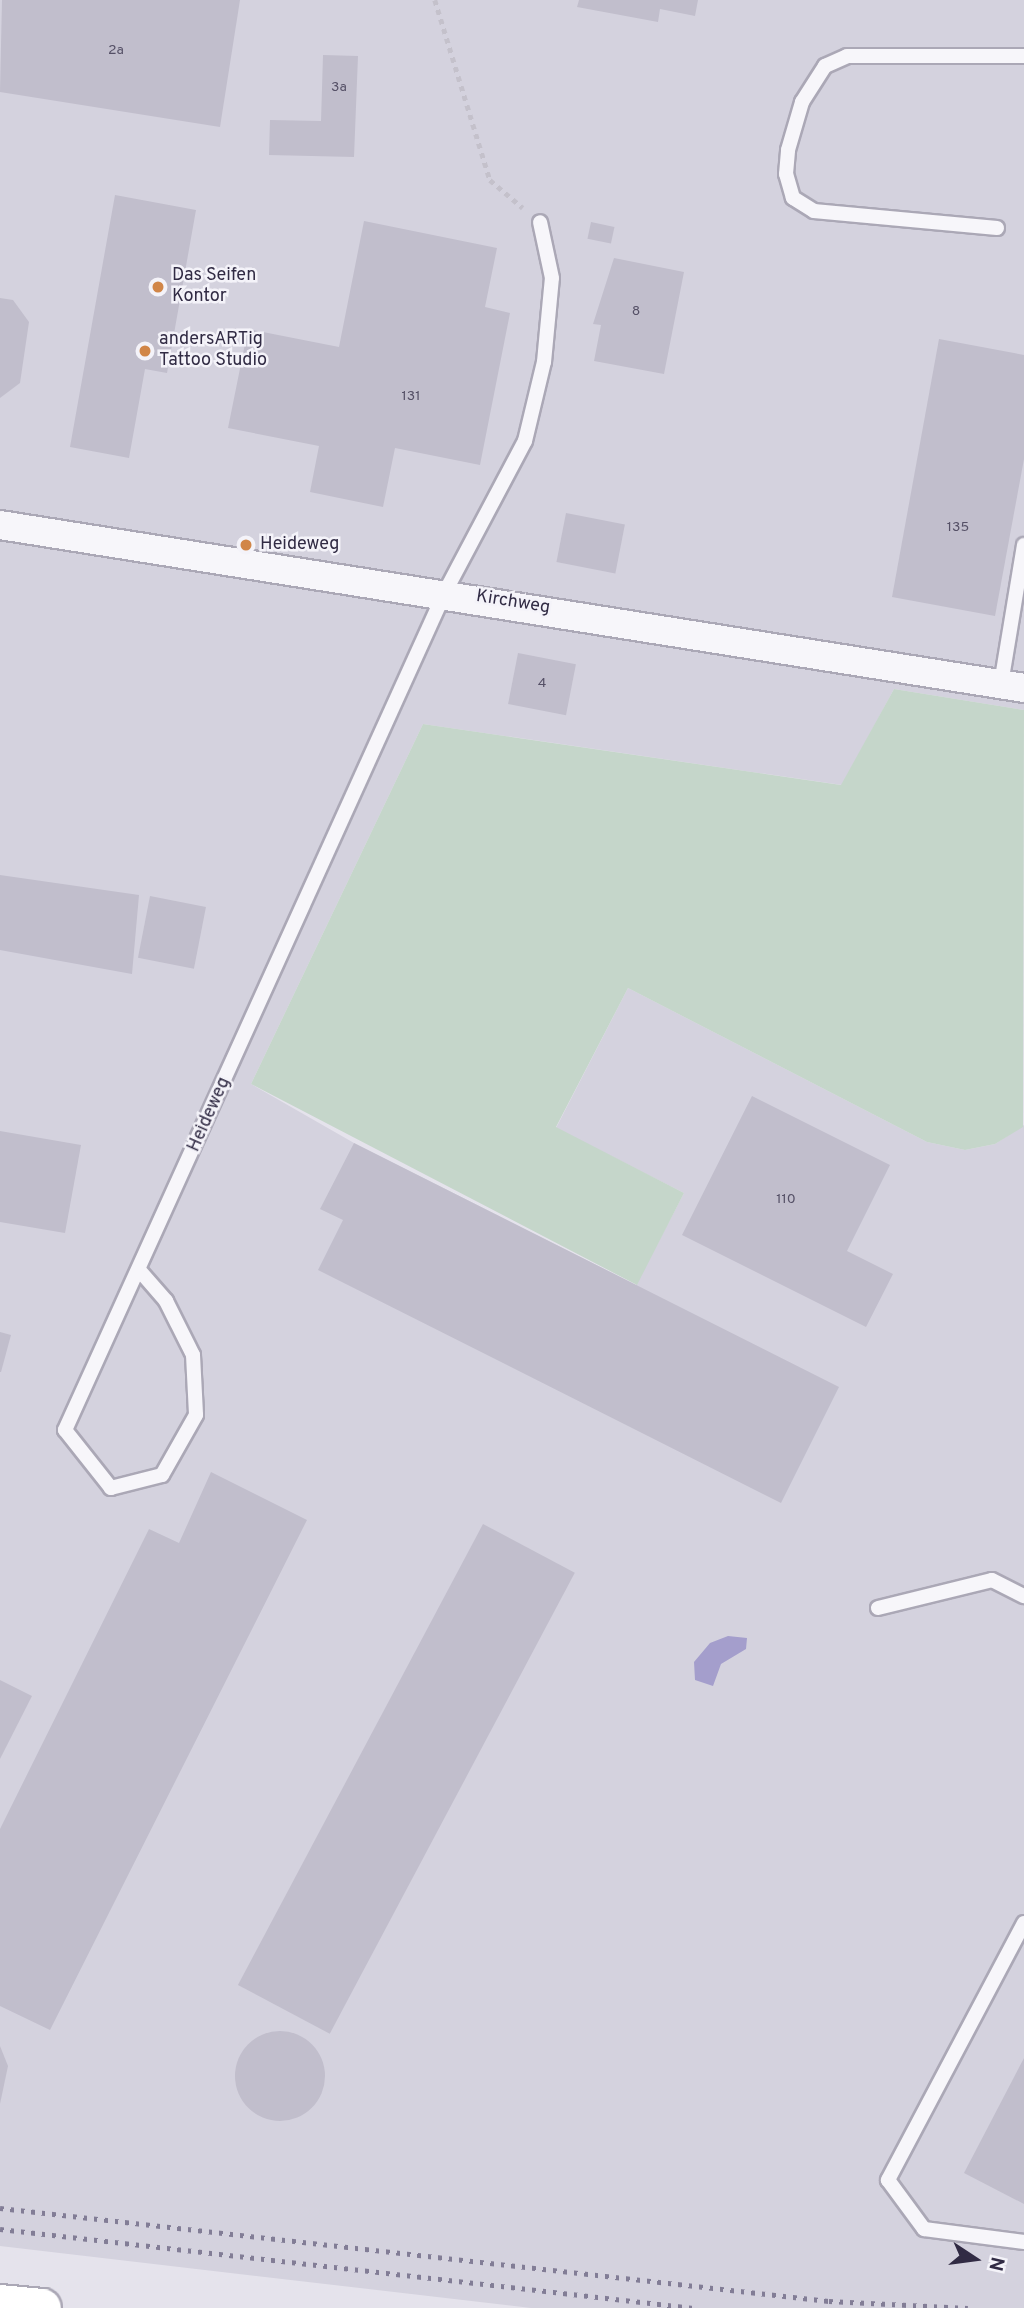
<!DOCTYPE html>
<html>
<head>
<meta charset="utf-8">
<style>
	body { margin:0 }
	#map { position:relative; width:1024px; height:2308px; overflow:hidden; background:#e5e3ec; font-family:Overpass,sans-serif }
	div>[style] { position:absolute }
	.built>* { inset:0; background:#d4d2de }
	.green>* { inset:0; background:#c5d6ca }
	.water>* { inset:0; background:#a49ecc }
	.building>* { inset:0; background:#c1becc; transform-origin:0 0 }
	.round { border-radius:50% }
	.path>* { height:4.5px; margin-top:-2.25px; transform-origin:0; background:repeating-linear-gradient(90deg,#c4c1cb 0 5px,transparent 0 10px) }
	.roads { filter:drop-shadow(2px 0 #aba8b6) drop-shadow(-2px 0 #aba8b6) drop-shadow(0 2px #aba8b6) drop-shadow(0 -2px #aba8b6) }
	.service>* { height:14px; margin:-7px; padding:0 7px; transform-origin:7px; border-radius:7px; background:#f7f6fa }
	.minor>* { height:28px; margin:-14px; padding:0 14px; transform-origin:14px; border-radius:14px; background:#f7f6fa }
	.secondary>* { height:38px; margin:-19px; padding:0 19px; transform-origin:19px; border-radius:19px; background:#fff }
	.rail>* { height:5px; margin-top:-2.5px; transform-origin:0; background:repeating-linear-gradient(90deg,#827d96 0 3.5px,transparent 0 10.5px) }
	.dots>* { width:19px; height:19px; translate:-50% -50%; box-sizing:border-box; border:4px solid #f4f3f9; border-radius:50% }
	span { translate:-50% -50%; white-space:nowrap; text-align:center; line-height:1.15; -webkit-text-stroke:5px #f4f3f9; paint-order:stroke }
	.number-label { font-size:14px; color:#555066 }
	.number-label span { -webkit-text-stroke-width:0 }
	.poi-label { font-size:18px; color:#312b44 }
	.left { translate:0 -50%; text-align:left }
	.street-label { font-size:18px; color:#312b44 }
	.north { position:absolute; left:940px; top:2224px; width:70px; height:70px; -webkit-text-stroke:5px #f4f3f9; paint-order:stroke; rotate:103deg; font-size:19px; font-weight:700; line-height:28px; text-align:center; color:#312b44 }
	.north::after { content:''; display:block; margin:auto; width:24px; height:32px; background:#312b44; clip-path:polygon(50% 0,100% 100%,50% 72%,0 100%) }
</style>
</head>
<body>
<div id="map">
	<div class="built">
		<div style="clip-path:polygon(0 0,1024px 0,1024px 710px,894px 689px,842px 785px,423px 724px,251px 1084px,354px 1143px,636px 1285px,684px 1193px,556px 1128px,628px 988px,927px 1142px,965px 1150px,995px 1144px,1024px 1125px,1024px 2308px,531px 2308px,0 2246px)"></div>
	</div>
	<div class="green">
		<div style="clip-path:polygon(894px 689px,1024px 710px,1023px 1127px,995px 1144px,965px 1150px,927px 1142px,628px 988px,556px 1127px,684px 1193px,637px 1285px,251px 1084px,423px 724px,841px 785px)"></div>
	</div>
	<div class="water">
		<div style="clip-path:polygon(728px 1636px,747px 1638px,746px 1649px,721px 1664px,713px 1686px,695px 1680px,694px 1662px,710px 1643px)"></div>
	</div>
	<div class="building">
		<div style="clip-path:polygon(2px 0,240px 0,220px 127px,0 92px)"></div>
		<div style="clip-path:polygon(579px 0,698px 0,695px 16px,660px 9px,658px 22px,577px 7px)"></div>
		<div style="clip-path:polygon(323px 55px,358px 56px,354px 157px,269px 155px,270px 120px,321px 121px)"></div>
		<div style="clip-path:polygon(115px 195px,196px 210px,167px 373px,145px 369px,129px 458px,70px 447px)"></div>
		<div style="clip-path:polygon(364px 221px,497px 248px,485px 307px,510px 313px,480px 465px,395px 448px,383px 507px,310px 492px,319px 446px,228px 428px,248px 329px,339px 347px)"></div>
		<div style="left:591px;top:222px;width:24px;height:17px;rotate:12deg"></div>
		<div style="clip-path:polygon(614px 258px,684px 272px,664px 374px,594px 361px,601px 325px,593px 324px)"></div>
		<div style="clip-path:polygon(0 298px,13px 300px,29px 322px,20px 383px,0 398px)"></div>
		<div style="clip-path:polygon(939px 339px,1024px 355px,1024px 459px,995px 616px,892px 597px)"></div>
		<div style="left:566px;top:513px;width:60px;height:50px;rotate:11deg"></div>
		<div style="left:518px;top:653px;width:59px;height:52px;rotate:11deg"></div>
		<div style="clip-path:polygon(0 875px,139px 895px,132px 974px,0 950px)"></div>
		<div style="left:150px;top:896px;width:57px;height:63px;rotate:11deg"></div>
		<div style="clip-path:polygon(752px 1096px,890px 1165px,847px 1251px,893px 1274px,866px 1327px,682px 1235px)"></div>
		<div style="clip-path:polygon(0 1131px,81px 1145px,65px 1233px,0 1222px)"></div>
		<div style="clip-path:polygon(354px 1143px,839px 1387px,781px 1503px,318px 1270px,343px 1220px,320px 1209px)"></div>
		<div style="clip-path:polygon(0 1332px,11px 1335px,1px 1372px,0 1372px)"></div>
		<div style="clip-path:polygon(211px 1472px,307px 1520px,50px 2030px,0 2006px,0 1829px,149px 1529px,179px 1543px)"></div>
		<div style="left:483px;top:1524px;width:104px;height:522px;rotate:28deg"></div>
		<div style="clip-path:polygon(0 1680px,32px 1696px,0 1759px)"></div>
		<div class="round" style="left:235px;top:2031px;width:90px;height:90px"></div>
		<div style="clip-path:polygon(0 2046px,8px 2066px,0 2104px)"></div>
		<div style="clip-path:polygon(1024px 2058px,1024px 2204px,964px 2173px)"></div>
	</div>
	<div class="path">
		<div style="left:435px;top:0;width:188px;rotate:73deg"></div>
		<div style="left:490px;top:180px;width:43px;rotate:40.3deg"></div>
	</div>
	<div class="roads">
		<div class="service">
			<div style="left:997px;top:228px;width:184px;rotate:-174.7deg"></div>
			<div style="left:814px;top:211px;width:25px;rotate:-148deg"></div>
			<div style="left:793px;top:198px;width:25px;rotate:-106deg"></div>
			<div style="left:786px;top:174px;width:24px;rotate:-85deg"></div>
			<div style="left:788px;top:150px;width:50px;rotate:-73.7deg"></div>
			<div style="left:802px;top:102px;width:43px;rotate:-57.4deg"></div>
			<div style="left:825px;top:66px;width:24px;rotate:-24deg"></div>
			<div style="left:847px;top:56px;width:177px"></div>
			<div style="left:1001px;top:684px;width:141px;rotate:-80.6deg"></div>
			<div style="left:140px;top:1271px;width:40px;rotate:49deg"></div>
			<div style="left:166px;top:1301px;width:60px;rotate:63.4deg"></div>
			<div style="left:193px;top:1355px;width:60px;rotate:87.1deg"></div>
			<div style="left:196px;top:1415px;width:69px;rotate:119.5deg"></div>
			<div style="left:162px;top:1475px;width:53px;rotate:165.7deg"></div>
			<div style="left:111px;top:1488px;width:74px;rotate:-128.4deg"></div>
			<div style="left:65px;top:1430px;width:920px;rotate:-65.61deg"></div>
			<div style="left:445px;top:592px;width:171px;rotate:-62.1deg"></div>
			<div style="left:525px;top:441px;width:81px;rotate:-76.5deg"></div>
			<div style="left:544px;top:362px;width:84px;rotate:-84.6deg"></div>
			<div style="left:552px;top:278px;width:57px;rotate:-102.1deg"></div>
			<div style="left:878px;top:1608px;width:117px;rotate:-13.8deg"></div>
			<div style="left:992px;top:1580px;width:36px;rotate:27deg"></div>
			<div style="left:1024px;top:1923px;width:291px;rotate:117.9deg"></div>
			<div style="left:888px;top:2180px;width:61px;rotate:53.7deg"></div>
			<div style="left:924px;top:2229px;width:101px;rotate:7.4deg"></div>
		</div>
		<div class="minor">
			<div style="left:0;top:525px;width:1037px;rotate:9.04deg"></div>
		</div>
		<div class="secondary">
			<div style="left:0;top:2304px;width:42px;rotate:5.4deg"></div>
		</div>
	</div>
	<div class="rail">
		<div style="left:0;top:2208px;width:834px;rotate:6.4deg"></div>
		<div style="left:829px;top:2301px;width:139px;rotate:2.9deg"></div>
		<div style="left:0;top:2229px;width:698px;rotate:6.49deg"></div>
	</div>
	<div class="dots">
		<div style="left:158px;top:287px;background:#d18648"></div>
		<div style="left:145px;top:351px;background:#d18648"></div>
		<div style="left:246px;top:545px;background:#d18648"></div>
	</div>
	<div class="number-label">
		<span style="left:116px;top:51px">2a</span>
		<span style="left:339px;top:88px">3a</span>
		<span style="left:636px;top:312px">8</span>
		<span style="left:411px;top:397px">131</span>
		<span style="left:958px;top:528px">135</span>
		<span style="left:542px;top:684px">4</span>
		<span style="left:786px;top:1200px">110</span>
	</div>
	<div class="poi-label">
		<span class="left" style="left:172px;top:287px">Das Seifen<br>Kontor</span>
		<span class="left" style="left:159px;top:351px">andersARTig<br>Tattoo Studio</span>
		<span class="left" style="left:260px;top:545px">Heideweg</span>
	</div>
	<div class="street-label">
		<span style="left:513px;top:603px;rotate:9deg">Kirchweg</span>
		<span style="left:210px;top:1115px;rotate:-66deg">Heideweg</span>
	</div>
	<div class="north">N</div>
</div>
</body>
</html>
